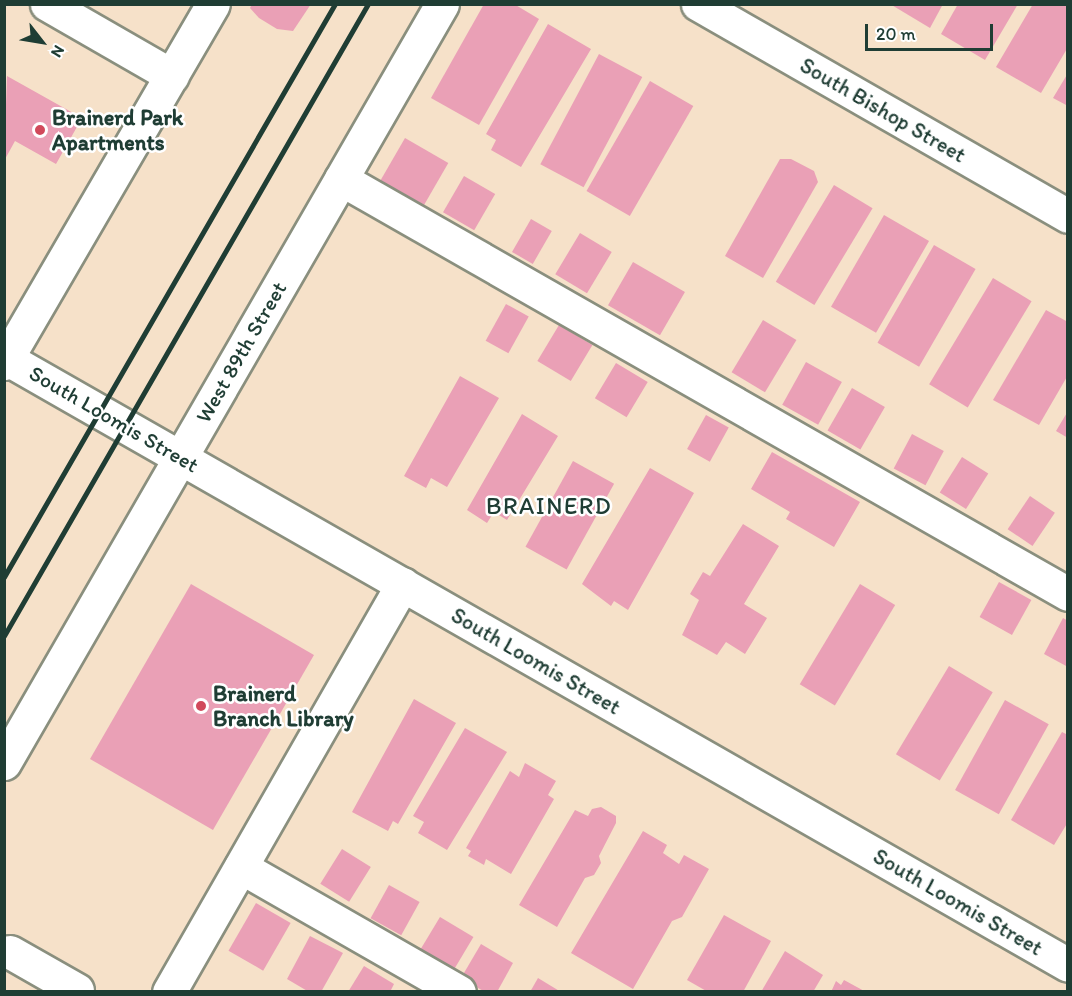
<!DOCTYPE html>
<html>
<head>
<meta charset="utf-8">
<style>
	body { margin:0 }
	#map { position:relative; width:1072px; height:996px; overflow:hidden; background:#f6e1c9; font-family:Itim,sans-serif }
	div>[style] { position:absolute }
	.building>* { inset:0; background:#eaa0b6; transform-origin:0 0 }
	.roads { filter:drop-shadow(2px 0 #8a8f7e) drop-shadow(-2px 0 #8a8f7e) drop-shadow(0 2px #8a8f7e) drop-shadow(0 -2px #8a8f7e) }
	.minor>* { height:33px; margin:-16.5px; padding:0 16.5px; transform-origin:16.5px; border-radius:16.5px; background:#fff }
	.rail>* { height:4.5px; margin:-2.25px; padding:0 2.25px; transform-origin:2.25px; border-radius:2.25px; background:#1f3d34 }
	.dots>* { width:16px; height:16px; translate:-50% -50%; box-sizing:border-box; border:3px solid #fff; border-radius:50% }
	span { translate:-50% -50%; white-space:nowrap; text-align:center; line-height:1.15; -webkit-text-stroke:5px #fff; paint-order:stroke }
	.street-label { font-size:22px; color:#1f3d34 }
	.poi-label { font-size:22px; color:#1f3d34; font-weight:700 }
	.left { translate:0 -50%; text-align:left }
	.neighbourhood-label { font-size:24px; color:#1f3d34; letter-spacing:1.5px }
	.frame { position:absolute; inset:0; border:6px solid #1f3d34; pointer-events:none }
	.north { position:absolute; left:12px; top:12px; width:60px; height:60px; -webkit-text-stroke:4px #fff; paint-order:stroke; rotate:121deg; font-size:16px; font-weight:700; line-height:24px; text-align:center; color:#1f3d34 }
	.north::after { content:''; display:block; margin:auto; width:21px; height:27px; background:#1f3d34; clip-path:polygon(50% 0,100% 100%,50% 72%,0 100%) }
	.scale { position:absolute; left:865px; top:24px; width:128px; height:27px; box-sizing:border-box; border:3px solid #1f3d34; border-top:0; padding-left:8px; font-size:18px; line-height:21px; white-space:nowrap; color:#1f3d34; -webkit-text-stroke:4px #fff; paint-order:stroke }
</style>
</head>
<body>
<div id="map">
	<div class="building">
		<div style="clip-path:polygon(252px 4px,311px 4px,293px 31px,277px 29px,259px 18px,250px 8px)"></div>
		<div style="clip-path:polygon(484px 4px,514px 4px,539px 19px,479px 125px,431px 98px)"></div>
		<div style="clip-path:polygon(890px 4px,943px 4px,930px 28px)"></div>
		<div style="clip-path:polygon(958px 4px,1018px 4px,985px 60px,941px 34px)"></div>
		<div style="clip-path:polygon(1033px 4px,1068px 4px,1068px 47px,1041px 93px,996px 67px)"></div>
		<div style="clip-path:polygon(548px 24px,591px 49px,521px 167px,491px 150px,496px 140px,486px 134px)"></div>
		<div style="left:599px;top:54px;width:49px;height:125px;rotate:28deg"></div>
		<div style="clip-path:polygon(1068px 73px,1068px 106px,1053px 98px)"></div>
		<div style="clip-path:polygon(7px 76px,82px 118px,56px 164px,15px 141px,4px 161px)"></div>
		<div style="left:650px;top:81px;width:50px;height:127px;rotate:30deg"></div>
		<div style="left:405px;top:138px;width:50px;height:52px;rotate:30deg"></div>
		<div style="clip-path:polygon(780px 159px,791px 159px,814px 171px,818px 182px,763px 278px,725px 256px)"></div>
		<div style="left:464px;top:176px;width:36px;height:42px;rotate:30deg"></div>
		<div style="left:834px;top:185px;width:45px;height:113px;rotate:31deg"></div>
		<div style="left:884px;top:215px;width:52px;height:106px;rotate:30deg"></div>
		<div style="left:531px;top:219px;width:24px;height:38px;rotate:30deg"></div>
		<div style="left:580px;top:233px;width:37px;height:48px;rotate:31deg"></div>
		<div style="left:934px;top:245px;width:48px;height:113px;rotate:30deg"></div>
		<div style="left:633px;top:262px;width:60px;height:50px;rotate:30deg"></div>
		<div style="left:993px;top:278px;width:45px;height:124px;rotate:31deg"></div>
		<div style="left:506px;top:304px;width:26px;height:42px;rotate:29deg"></div>
		<div style="clip-path:polygon(1046px 310px,1068px 322px,1068px 375px,1039px 425px,993px 400px)"></div>
		<div style="left:763px;top:320px;width:39px;height:61px;rotate:31deg"></div>
		<div style="left:559px;top:325px;width:39px;height:42px;rotate:31deg"></div>
		<div style="left:806px;top:362px;width:41px;height:49px;rotate:29deg"></div>
		<div style="left:616px;top:363px;width:37px;height:41px;rotate:31deg"></div>
		<div style="clip-path:polygon(460px 376px,499px 398px,447px 487px,431px 478px,426px 488px,404px 476px)"></div>
		<div style="left:852px;top:388px;width:38px;height:49px;rotate:30deg"></div>
		<div style="clip-path:polygon(1068px 411px,1068px 438px,1056px 431px)"></div>
		<div style="clip-path:polygon(522px 414px,558px 436px,507px 520px,494px 512px,487px 523px,467px 510px)"></div>
		<div style="left:706px;top:415px;width:26px;height:39px;rotate:29deg"></div>
		<div style="left:912px;top:434px;width:36px;height:39px;rotate:28deg"></div>
		<div style="clip-path:polygon(772px 452px,860px 502px,834px 547px,786px 519px,790px 512px,751px 489px)"></div>
		<div style="left:962px;top:457px;width:31px;height:42px;rotate:32deg"></div>
		<div style="left:573px;top:461px;width:47px;height:98px;rotate:29deg"></div>
		<div style="clip-path:polygon(650px 468px,694px 493px,628px 610px,614px 601px,611px 606px,582px 584px)"></div>
		<div style="left:1030px;top:496px;width:30px;height:40px;rotate:34deg"></div>
		<div style="clip-path:polygon(743px 524px,779px 546px,744px 604px,767px 618px,745px 654px,726px 642px,717px 655px,682px 635px,699px 600px,690px 594px,703px 572px,710px 576px)"></div>
		<div style="left:999px;top:582px;width:37px;height:40px;rotate:29deg"></div>
		<div style="left:191px;top:584px;width:142px;height:202px;rotate:30deg"></div>
		<div style="left:860px;top:584px;width:41px;height:117px;rotate:31deg"></div>
		<div style="clip-path:polygon(1063px 618px,1068px 621px,1068px 667px,1044px 654px)"></div>
		<div style="left:949px;top:666px;width:51px;height:103px;rotate:31deg"></div>
		<div style="clip-path:polygon(414px 699px,456px 723px,398px 824px,393px 821px,388px 831px,352px 812px)"></div>
		<div style="left:1005px;top:700px;width:50px;height:103px;rotate:29deg"></div>
		<div style="clip-path:polygon(465px 728px,507px 752px,447px 850px,418px 833px,424px 822px,413px 816px)"></div>
		<div style="clip-path:polygon(1062px 732px,1068px 735px,1068px 822px,1054px 845px,1011px 820px)"></div>
		<div style="clip-path:polygon(525px 763px,556px 781px,548px 795px,554px 799px,511px 874px,486px 859px,484px 865px,468px 856px,471px 851px,466px 848px,510px 771px,519px 777px)"></div>
		<div style="clip-path:polygon(601px 807px,616px 816px,616px 823px,599px 856px,601px 863px,594px 875px,585px 878px,557px 927px,519px 905px,575px 810px,588px 816px,592px 809px)"></div>
		<div style="clip-path:polygon(643px 831px,667px 845px,663px 853px,679px 864px,684px 855px,709px 869px,682px 917px,672px 921px,633px 989px,571px 953px)"></div>
		<div style="left:342px;top:849px;width:34px;height:41px;rotate:32deg"></div>
		<div style="left:389px;top:885px;width:35px;height:38px;rotate:29deg"></div>
		<div style="left:256px;top:903px;width:40px;height:55px;rotate:30deg"></div>
		<div style="clip-path:polygon(724px 915px,771px 941px,743px 992px,708px 992px,687px 980px)"></div>
		<div style="left:440px;top:917px;width:39px;height:38px;rotate:31deg"></div>
		<div style="clip-path:polygon(310px 936px,343px 953px,321px 992px,309px 992px,287px 979px)"></div>
		<div style="clip-path:polygon(481px 944px,513px 963px,497px 992px,485px 992px,461px 978px)"></div>
		<div style="clip-path:polygon(785px 951px,823px 975px,813px 992px,761px 992px)"></div>
		<div style="clip-path:polygon(364px 966px,394px 984px,390px 992px,348px 992px)"></div>
		<div style="clip-path:polygon(538px 978px,561px 992px,530px 992px)"></div>
		<div style="clip-path:polygon(844px 980px,866px 992px,831px 992px,836px 981px,841px 985px)"></div>
	</div>
	<div class="roads">
		<div class="minor">
			<div style="left:47px;top:4px;width:144px;rotate:29.9deg"></div>
			<div style="left:698px;top:4px;width:426px;rotate:29.8deg"></div>
			<div style="left:341px;top:179px;width:837px;rotate:29.72deg"></div>
			<div style="left:4px;top:357px;width:1225px;rotate:29.74deg"></div>
			<div style="left:4px;top:363px;width:415px;rotate:-59.8deg"></div>
			<div style="left:4px;top:763px;width:876px;rotate:-60.01deg"></div>
			<div style="left:241px;top:867px;width:251px;rotate:29.8deg"></div>
			<div style="left:10px;top:952px;width:77px;rotate:29.6deg"></div>
			<div style="left:169px;top:992px;width:470px;rotate:-60.2deg"></div>
		</div>
	</div>
	<div class="rail">
		<div style="left:4px;top:577px;width:662px;rotate:-59.99deg"></div>
		<div style="left:4px;top:636px;width:729px;rotate:-60.06deg"></div>
	</div>
	<div class="dots">
		<div style="left:40px;top:130px;background:#d1495b"></div>
		<div style="left:201px;top:706px;background:#d1495b"></div>
	</div>
	<div class="street-label">
		<span style="left:883px;top:110px;rotate:30deg">South Bishop Street</span>
		<span style="left:241px;top:352px;rotate:-60deg">West 89th Street</span>
		<span style="left:114px;top:419px;rotate:30deg">South Loomis Street</span>
		<span style="left:536px;top:661px;rotate:30deg">South Loomis Street</span>
		<span style="left:958px;top:902px;rotate:30deg">South Loomis Street</span>
	</div>
	<div class="poi-label">
		<span class="left" style="left:52px;top:130px">Brainerd Park<br>Apartments</span>
		<span class="left" style="left:213px;top:706px">Brainerd<br>Branch Library</span>
	</div>
	<div class="neighbourhood-label">
		<span style="left:549px;top:506px">BRAINERD</span>
	</div>
	<div class="frame"></div>
	<div class="north">N</div>
	<div class="scale">20 m</div>
</div>
</body>
</html>
